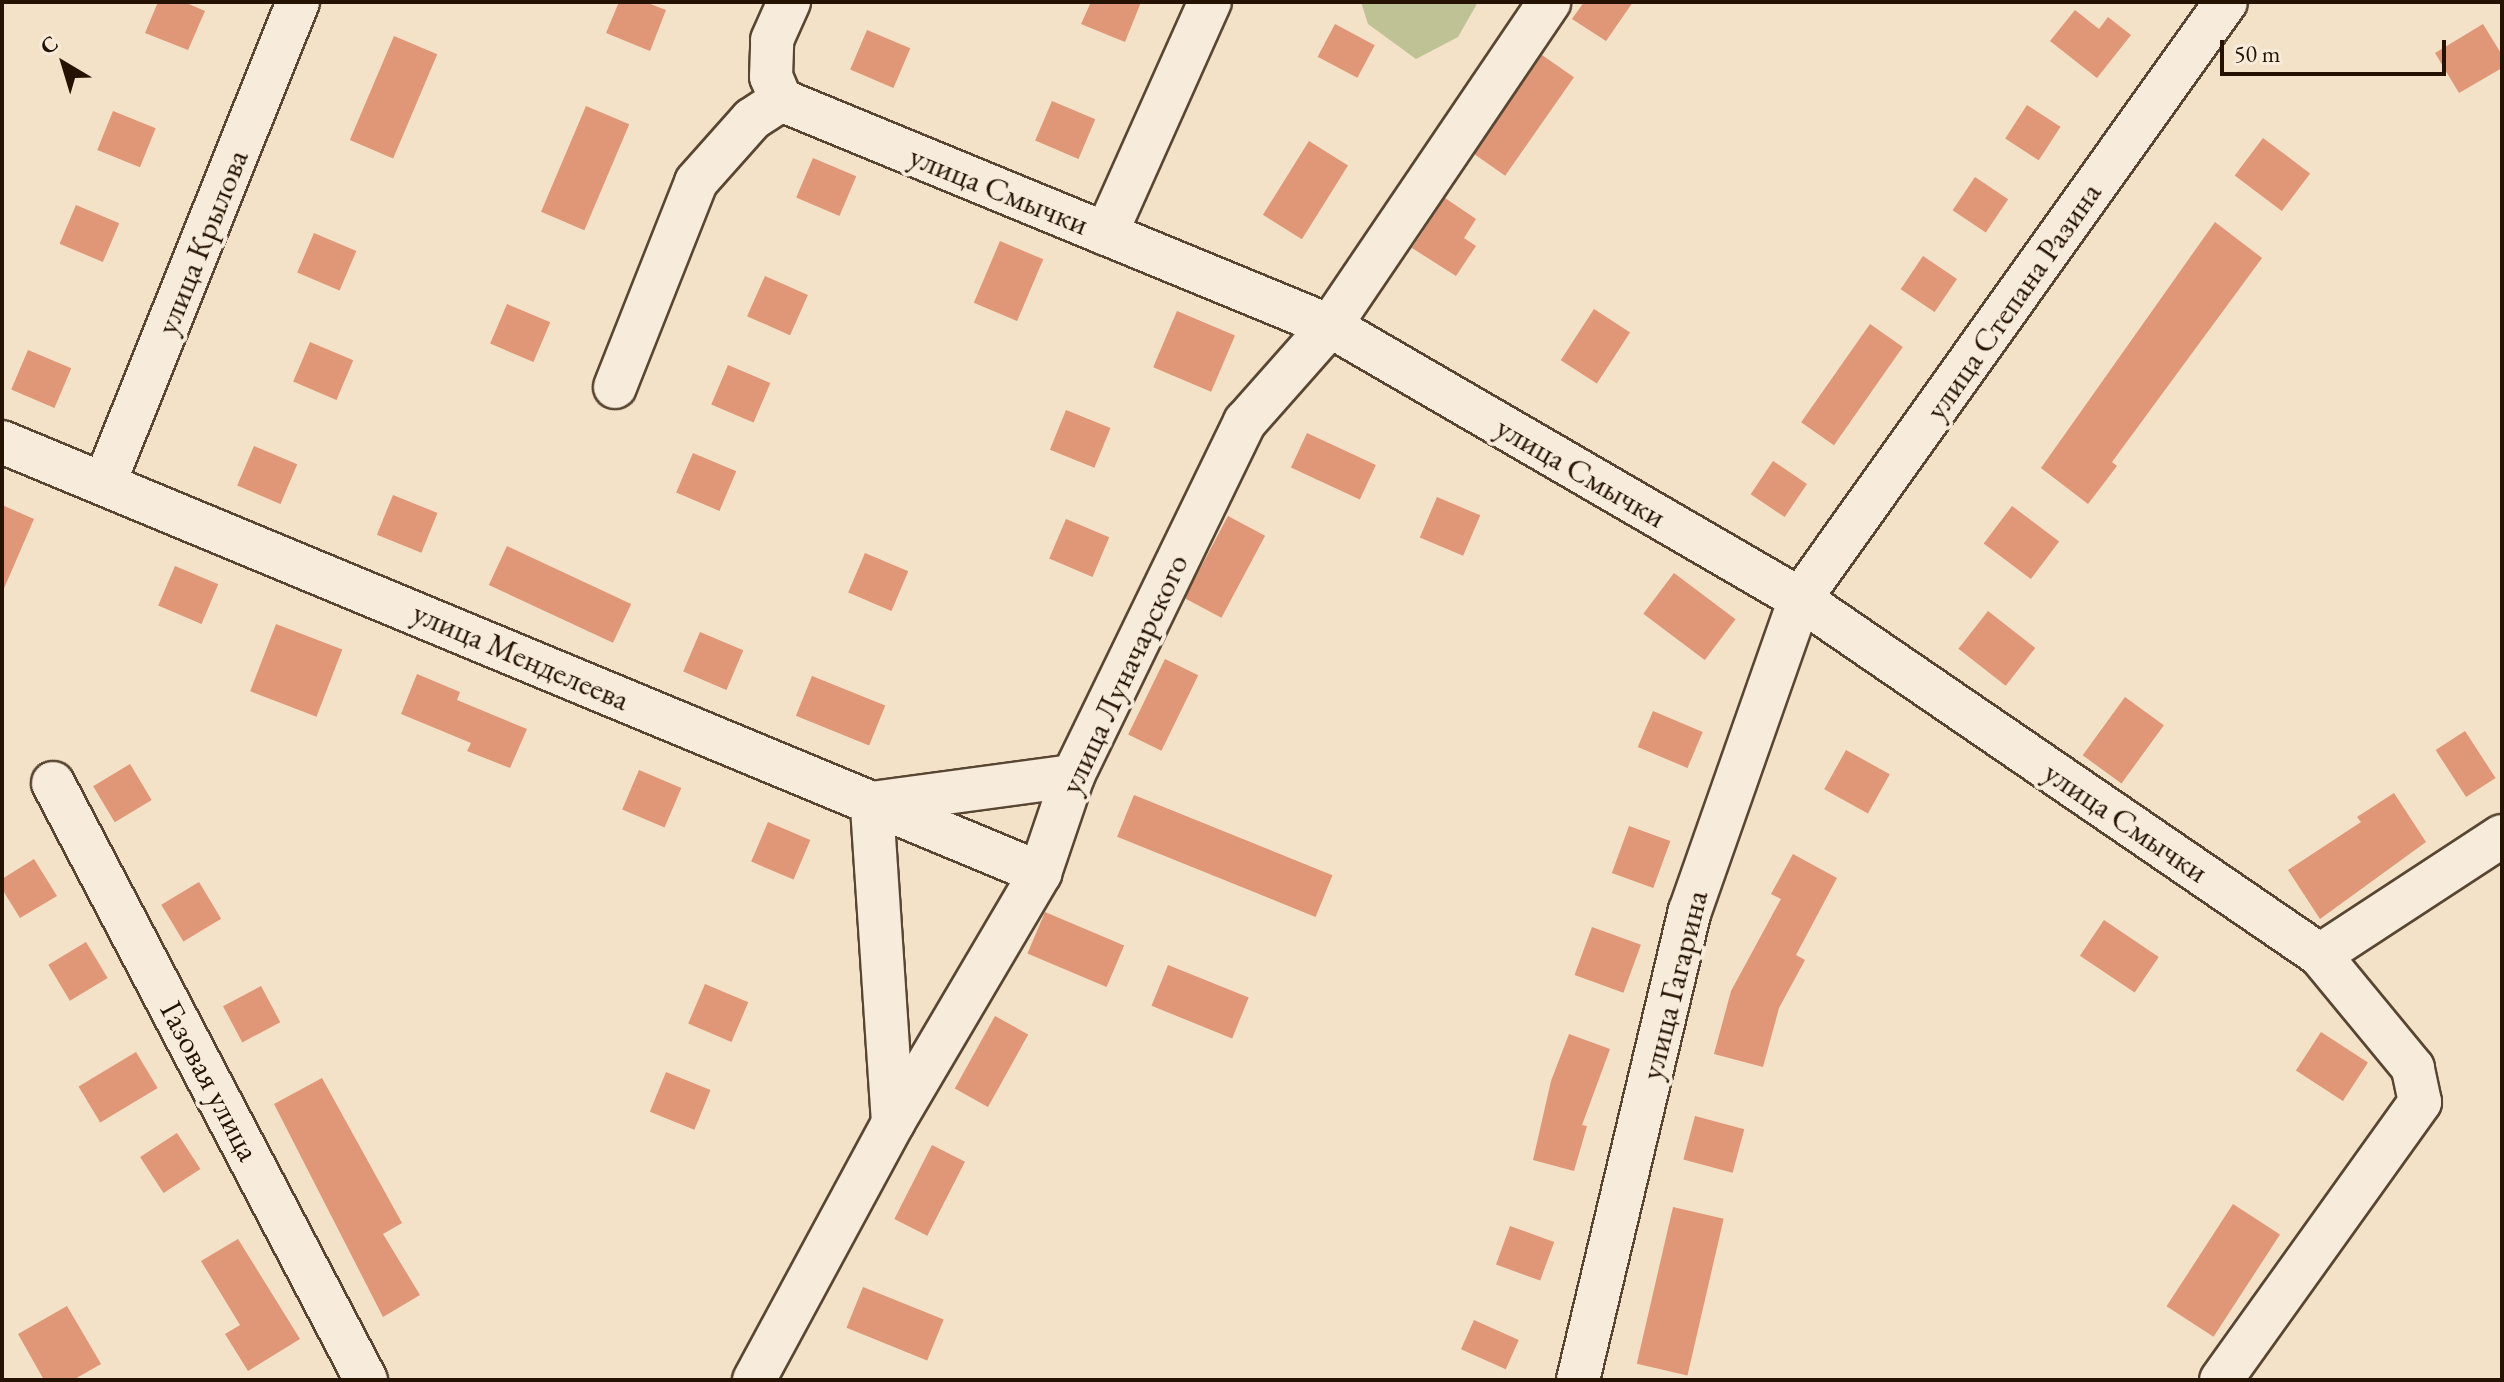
<!DOCTYPE html>
<html>
<head>
<meta charset="utf-8">
<style>
	body { margin:0 }
	#map { position:relative; width:2504px; height:1382px; overflow:hidden; background:#f3e1c8; font-family:"EB Garamond",serif }
	div>[style] { position:absolute }
	.green>* { inset:0; background:#bec294 }
	.building>* { inset:0; background:#df9777; transform-origin:0 0 }
	.roads { filter:drop-shadow(2px 0 #584632) drop-shadow(-2px 0 #584632) drop-shadow(0 2px #584632) drop-shadow(0 -2px #584632) }
	.minor>* { height:42px; margin:-21px; padding:0 21px; transform-origin:21px; border-radius:21px; background:#f7ecdb }
	span { translate:-50% -50%; white-space:nowrap; text-align:center; line-height:1.15; -webkit-text-stroke:8px #f7ecdb; paint-order:stroke }
	.street-label { font-size:32px; color:#251200 }
	.frame { position:absolute; inset:0; border:4px solid #251200; pointer-events:none }
	.north { position:absolute; left:24px; top:24px; width:80px; height:80px; -webkit-text-stroke:6px #f7ecdb; paint-order:stroke; rotate:322deg; font-size:22px; font-weight:700; line-height:32px; text-align:center; color:#251200 }
	.north::after { content:''; display:block; margin:auto; width:28px; height:36px; background:#251200; clip-path:polygon(50% 0,100% 100%,50% 72%,0 100%) }
	.scale { position:absolute; left:2220px; top:40px; width:226px; height:36px; box-sizing:border-box; border:4px solid #251200; border-top:0; padding-left:10px; font-size:24px; line-height:28px; white-space:nowrap; color:#251200; -webkit-text-stroke:6px #f7ecdb; paint-order:stroke }
</style>
</head>
<body>
<div id="map">
	<div class="green">
		<div style="clip-path:polygon(1361px 2px,1478px 2px,1458px 37px,1416px 59px,1368px 24px)"></div>
	</div>
	<div class="building">
		<div style="clip-path:polygon(158px 2px,184px 2px,205px 11px,188px 50px,145px 33px)"></div>
		<div style="clip-path:polygon(619px 2px,645px 2px,666px 10px,650px 51px,606px 33px)"></div>
		<div style="clip-path:polygon(1091px 2px,1141px 2px,1125px 42px,1081px 24px)"></div>
		<div style="clip-path:polygon(1584px 2px,1633px 2px,1606px 41px,1572px 19px)"></div>
		<div style="clip-path:polygon(2075px 10px,2099px 29px,2108px 17px,2131px 35px,2097px 78px,2050px 41px)"></div>
		<div style="left:1335px;top:24px;width:45px;height:37px;rotate:28deg"></div>
		<div style="clip-path:polygon(2483px 24px,2502px 55px,2502px 68px,2459px 93px,2435px 53px)"></div>
		<div style="left:867px;top:30px;width:47px;height:43px;rotate:23deg"></div>
		<div style="left:394px;top:36px;width:47px;height:113px;rotate:23deg"></div>
		<div style="left:1542px;top:55px;width:39px;height:120px;rotate:35deg"></div>
		<div style="left:1052px;top:101px;width:47px;height:43px;rotate:23deg"></div>
		<div style="left:2027px;top:105px;width:40px;height:40px;rotate:33deg"></div>
		<div style="left:586px;top:106px;width:47px;height:115px;rotate:23deg"></div>
		<div style="left:113px;top:111px;width:46px;height:42px;rotate:22deg"></div>
		<div style="left:2263px;top:138px;width:59px;height:47px;rotate:37deg"></div>
		<div style="left:1309px;top:141px;width:46px;height:87px;rotate:32deg"></div>
		<div style="left:813px;top:158px;width:47px;height:43px;rotate:23deg"></div>
		<div style="left:1975px;top:177px;width:40px;height:40px;rotate:34deg"></div>
		<div style="clip-path:polygon(1445px 198px,1476px 219px,1464px 238px,1476px 246px,1456px 276px,1412px 248px)"></div>
		<div style="left:76px;top:205px;width:47px;height:42px;rotate:23deg"></div>
		<div style="clip-path:polygon(2215px 222px,2262px 258px,2112px 462px,2117px 466px,2088px 504px,2041px 468px)"></div>
		<div style="left:314px;top:233px;width:46px;height:43px;rotate:23deg"></div>
		<div style="left:1000px;top:241px;width:47px;height:67px;rotate:23deg"></div>
		<div style="left:1923px;top:256px;width:41px;height:40px;rotate:34deg"></div>
		<div style="left:765px;top:276px;width:47px;height:44px;rotate:24deg"></div>
		<div style="left:507px;top:304px;width:47px;height:43px;rotate:23deg"></div>
		<div style="left:1594px;top:309px;width:43px;height:61px;rotate:33deg"></div>
		<div style="left:1177px;top:311px;width:63px;height:61px;rotate:23deg"></div>
		<div style="left:1870px;top:324px;width:40px;height:120px;rotate:35deg"></div>
		<div style="left:310px;top:342px;width:47px;height:43px;rotate:23deg"></div>
		<div style="left:28px;top:350px;width:47px;height:43px;rotate:23deg"></div>
		<div style="left:728px;top:365px;width:46px;height:43px;rotate:23deg"></div>
		<div style="left:1066px;top:410px;width:48px;height:43px;rotate:22deg"></div>
		<div style="left:1307px;top:433px;width:76px;height:38px;rotate:25deg"></div>
		<div style="left:254px;top:446px;width:47px;height:43px;rotate:23deg"></div>
		<div style="left:693px;top:453px;width:47px;height:43px;rotate:23deg"></div>
		<div style="left:1773px;top:461px;width:41px;height:40px;rotate:34deg"></div>
		<div style="left:393px;top:495px;width:48px;height:43px;rotate:22deg"></div>
		<div style="left:1437px;top:497px;width:47px;height:44px;rotate:23deg"></div>
		<div style="clip-path:polygon(2px 505px,34px 519px,2px 593px)"></div>
		<div style="left:2012px;top:506px;width:59px;height:47px;rotate:37deg"></div>
		<div style="left:1228px;top:516px;width:42px;height:93px;rotate:28deg"></div>
		<div style="left:1066px;top:519px;width:47px;height:43px;rotate:23deg"></div>
		<div style="left:507px;top:546px;width:137px;height:43px;rotate:25deg"></div>
		<div style="left:865px;top:553px;width:47px;height:43px;rotate:23deg"></div>
		<div style="left:175px;top:566px;width:47px;height:43px;rotate:23deg"></div>
		<div style="left:1674px;top:573px;width:77px;height:51px;rotate:37deg"></div>
		<div style="left:1988px;top:611px;width:60px;height:48px;rotate:38deg"></div>
		<div style="left:276px;top:624px;width:71px;height:72px;rotate:21deg"></div>
		<div style="left:700px;top:632px;width:47px;height:43px;rotate:23deg"></div>
		<div style="left:1165px;top:659px;width:37px;height:84px;rotate:26deg"></div>
		<div style="clip-path:polygon(417px 674px,460px 692px,457px 700px,527px 729px,510px 768px,467px 751px,471px 743px,401px 714px)"></div>
		<div style="left:812px;top:676px;width:79px;height:43px;rotate:22deg"></div>
		<div style="left:2125px;top:697px;width:48px;height:72px;rotate:36deg"></div>
		<div style="left:1653px;top:711px;width:54px;height:39px;rotate:23deg"></div>
		<div style="left:2465px;top:731px;width:56px;height:35px;rotate:57deg"></div>
		<div style="left:1846px;top:750px;width:50px;height:45px;rotate:29deg"></div>
		<div style="left:130px;top:764px;width:42px;height:43px;rotate:59deg"></div>
		<div style="left:639px;top:770px;width:46px;height:43px;rotate:23deg"></div>
		<div style="clip-path:polygon(2394px 793px,2426px 842px,2320px 919px,2288px 870px,2361px 822px,2357px 817px)"></div>
		<div style="left:1134px;top:795px;width:214px;height:45px;rotate:22deg"></div>
		<div style="left:768px;top:822px;width:46px;height:43px;rotate:23deg"></div>
		<div style="left:1629px;top:826px;width:44px;height:50px;rotate:20deg"></div>
		<div style="clip-path:polygon(1793px 854px,1837px 878px,1796px 955px,1805px 960px,1779px 1008px,1763px 1067px,1714px 1054px,1731px 991px,1781px 899px,1771px 894px)"></div>
		<div style="clip-path:polygon(34px 859px,57px 896px,20px 918px,2px 889px,2px 879px)"></div>
		<div style="left:199px;top:882px;width:43px;height:44px;rotate:59deg"></div>
		<div style="left:1045px;top:912px;width:86px;height:45px;rotate:23deg"></div>
		<div style="left:2104px;top:920px;width:66px;height:43px;rotate:34deg"></div>
		<div style="left:1592px;top:927px;width:52px;height:51px;rotate:20deg"></div>
		<div style="left:86px;top:942px;width:42px;height:44px;rotate:59deg"></div>
		<div style="left:1168px;top:965px;width:87px;height:44px;rotate:22deg"></div>
		<div style="left:705px;top:984px;width:47px;height:43px;rotate:23deg"></div>
		<div style="left:261px;top:986px;width:41px;height:43px;rotate:62deg"></div>
		<div style="left:995px;top:1016px;width:38px;height:83px;rotate:29deg"></div>
		<div style="left:2321px;top:1032px;width:56px;height:46px;rotate:33deg"></div>
		<div style="clip-path:polygon(1569px 1034px,1610px 1049px,1582px 1125px,1587px 1126px,1574px 1171px,1533px 1160px,1551px 1081px)"></div>
		<div style="left:136px;top:1052px;width:42px;height:67px;rotate:59deg"></div>
		<div style="left:666px;top:1072px;width:48px;height:43px;rotate:22deg"></div>
		<div style="clip-path:polygon(322px 1078px,402px 1223px,383px 1234px,420px 1295px,383px 1317px,274px 1104px)"></div>
		<div style="left:1695px;top:1116px;width:51px;height:45px;rotate:15deg"></div>
		<div style="left:177px;top:1133px;width:43px;height:44px;rotate:57deg"></div>
		<div style="left:932px;top:1145px;width:37px;height:83px;rotate:27deg"></div>
		<div style="left:2233px;top:1204px;width:56px;height:122px;rotate:33deg"></div>
		<div style="left:1673px;top:1207px;width:52px;height:161px;rotate:13deg"></div>
		<div style="left:1510px;top:1226px;width:47px;height:41px;rotate:20deg"></div>
		<div style="clip-path:polygon(238px 1239px,300px 1339px,248px 1371px,225px 1334px,240px 1325px,201px 1261px)"></div>
		<div style="left:863px;top:1287px;width:87px;height:44px;rotate:22deg"></div>
		<div style="clip-path:polygon(67px 1306px,101px 1364px,73px 1380px,44px 1380px,18px 1334px)"></div>
		<div style="left:1474px;top:1320px;width:49px;height:32px;rotate:24deg"></div>
	</div>
	<div class="roads">
		<div class="minor">
			<div style="left:781px;top:100px;width:594px;rotate:22.37deg"></div>
			<div style="left:1330px;top:326px;width:544px;rotate:30.15deg"></div>
			<div style="left:1800px;top:599px;width:630px;rotate:34.4deg"></div>
			<div style="left:1106px;top:234px;width:254px;rotate:-65.9deg"></div>
			<div style="left:615px;top:387px;width:220px;rotate:-68.4deg"></div>
			<div style="left:696px;top:182px;width:84px;rotate:-48.4deg"></div>
			<div style="left:752px;top:119px;width:35px;rotate:-33deg"></div>
			<div style="left:781px;top:100px;width:25px;rotate:-113deg"></div>
			<div style="left:771px;top:77px;width:37px;rotate:-88deg"></div>
			<div style="left:772px;top:40px;width:42px;rotate:-65.9deg"></div>
			<div style="left:2px;top:442px;width:1124px;rotate:22.55deg"></div>
			<div style="left:105px;top:482px;width:517px;rotate:-68.1deg"></div>
			<div style="left:53px;top:783px;width:674px;rotate:62.33deg"></div>
			<div style="left:893px;top:1123px;width:321px;rotate:-93.8deg"></div>
			<div style="left:872px;top:803px;width:203px;rotate:-7.7deg"></div>
			<div style="left:754px;top:1380px;width:292px;rotate:-61.6deg"></div>
			<div style="left:893px;top:1123px;width:290px;rotate:-59.5deg"></div>
			<div style="left:1040px;top:873px;width:102px;rotate:-71.2deg"></div>
			<div style="left:1073px;top:776px;width:394px;rotate:-64.1deg"></div>
			<div style="left:1245px;top:422px;width:128px;rotate:-48.5deg"></div>
			<div style="left:1330px;top:326px;width:391px;rotate:-55.9deg"></div>
			<div style="left:1578px;top:1380px;width:482px;rotate:-76.6deg"></div>
			<div style="left:1690px;top:911px;width:331px;rotate:-70.6deg"></div>
			<div style="left:1800px;top:599px;width:733px;rotate:-54.49deg"></div>
			<div style="left:2221px;top:1380px;width:342px;rotate:-54.4deg"></div>
			<div style="left:2420px;top:1102px;width:35px;rotate:-102deg"></div>
			<div style="left:2413px;top:1068px;width:146px;rotate:-129.5deg"></div>
			<div style="left:2320px;top:955px;width:217px;rotate:-33.2deg"></div>
		</div>
	</div>
	<div class="street-label">
		<span style="left:999px;top:190px;rotate:22deg">улица Смычки</span>
		<span style="left:202px;top:242px;rotate:-68deg">улица Крылова</span>
		<span style="left:2013px;top:301px;rotate:-55deg">улица Степана Разина</span>
		<span style="left:1581px;top:472px;rotate:30deg">улица Смычки</span>
		<span style="left:521px;top:656px;rotate:23deg">улица Менделеева</span>
		<span style="left:1124px;top:674px;rotate:-65deg">улица Луначарского</span>
		<span style="left:2126px;top:822px;rotate:34deg">улица Смычки</span>
		<span style="left:1674px;top:985px;rotate:-76deg">улица Гагарина</span>
		<span style="left:210px;top:1081px;rotate:62deg">Газовая улица</span>
	</div>
	<div class="frame"></div>
	<div class="north">С</div>
	<div class="scale">50 m</div>
</div>
</body>
</html>
